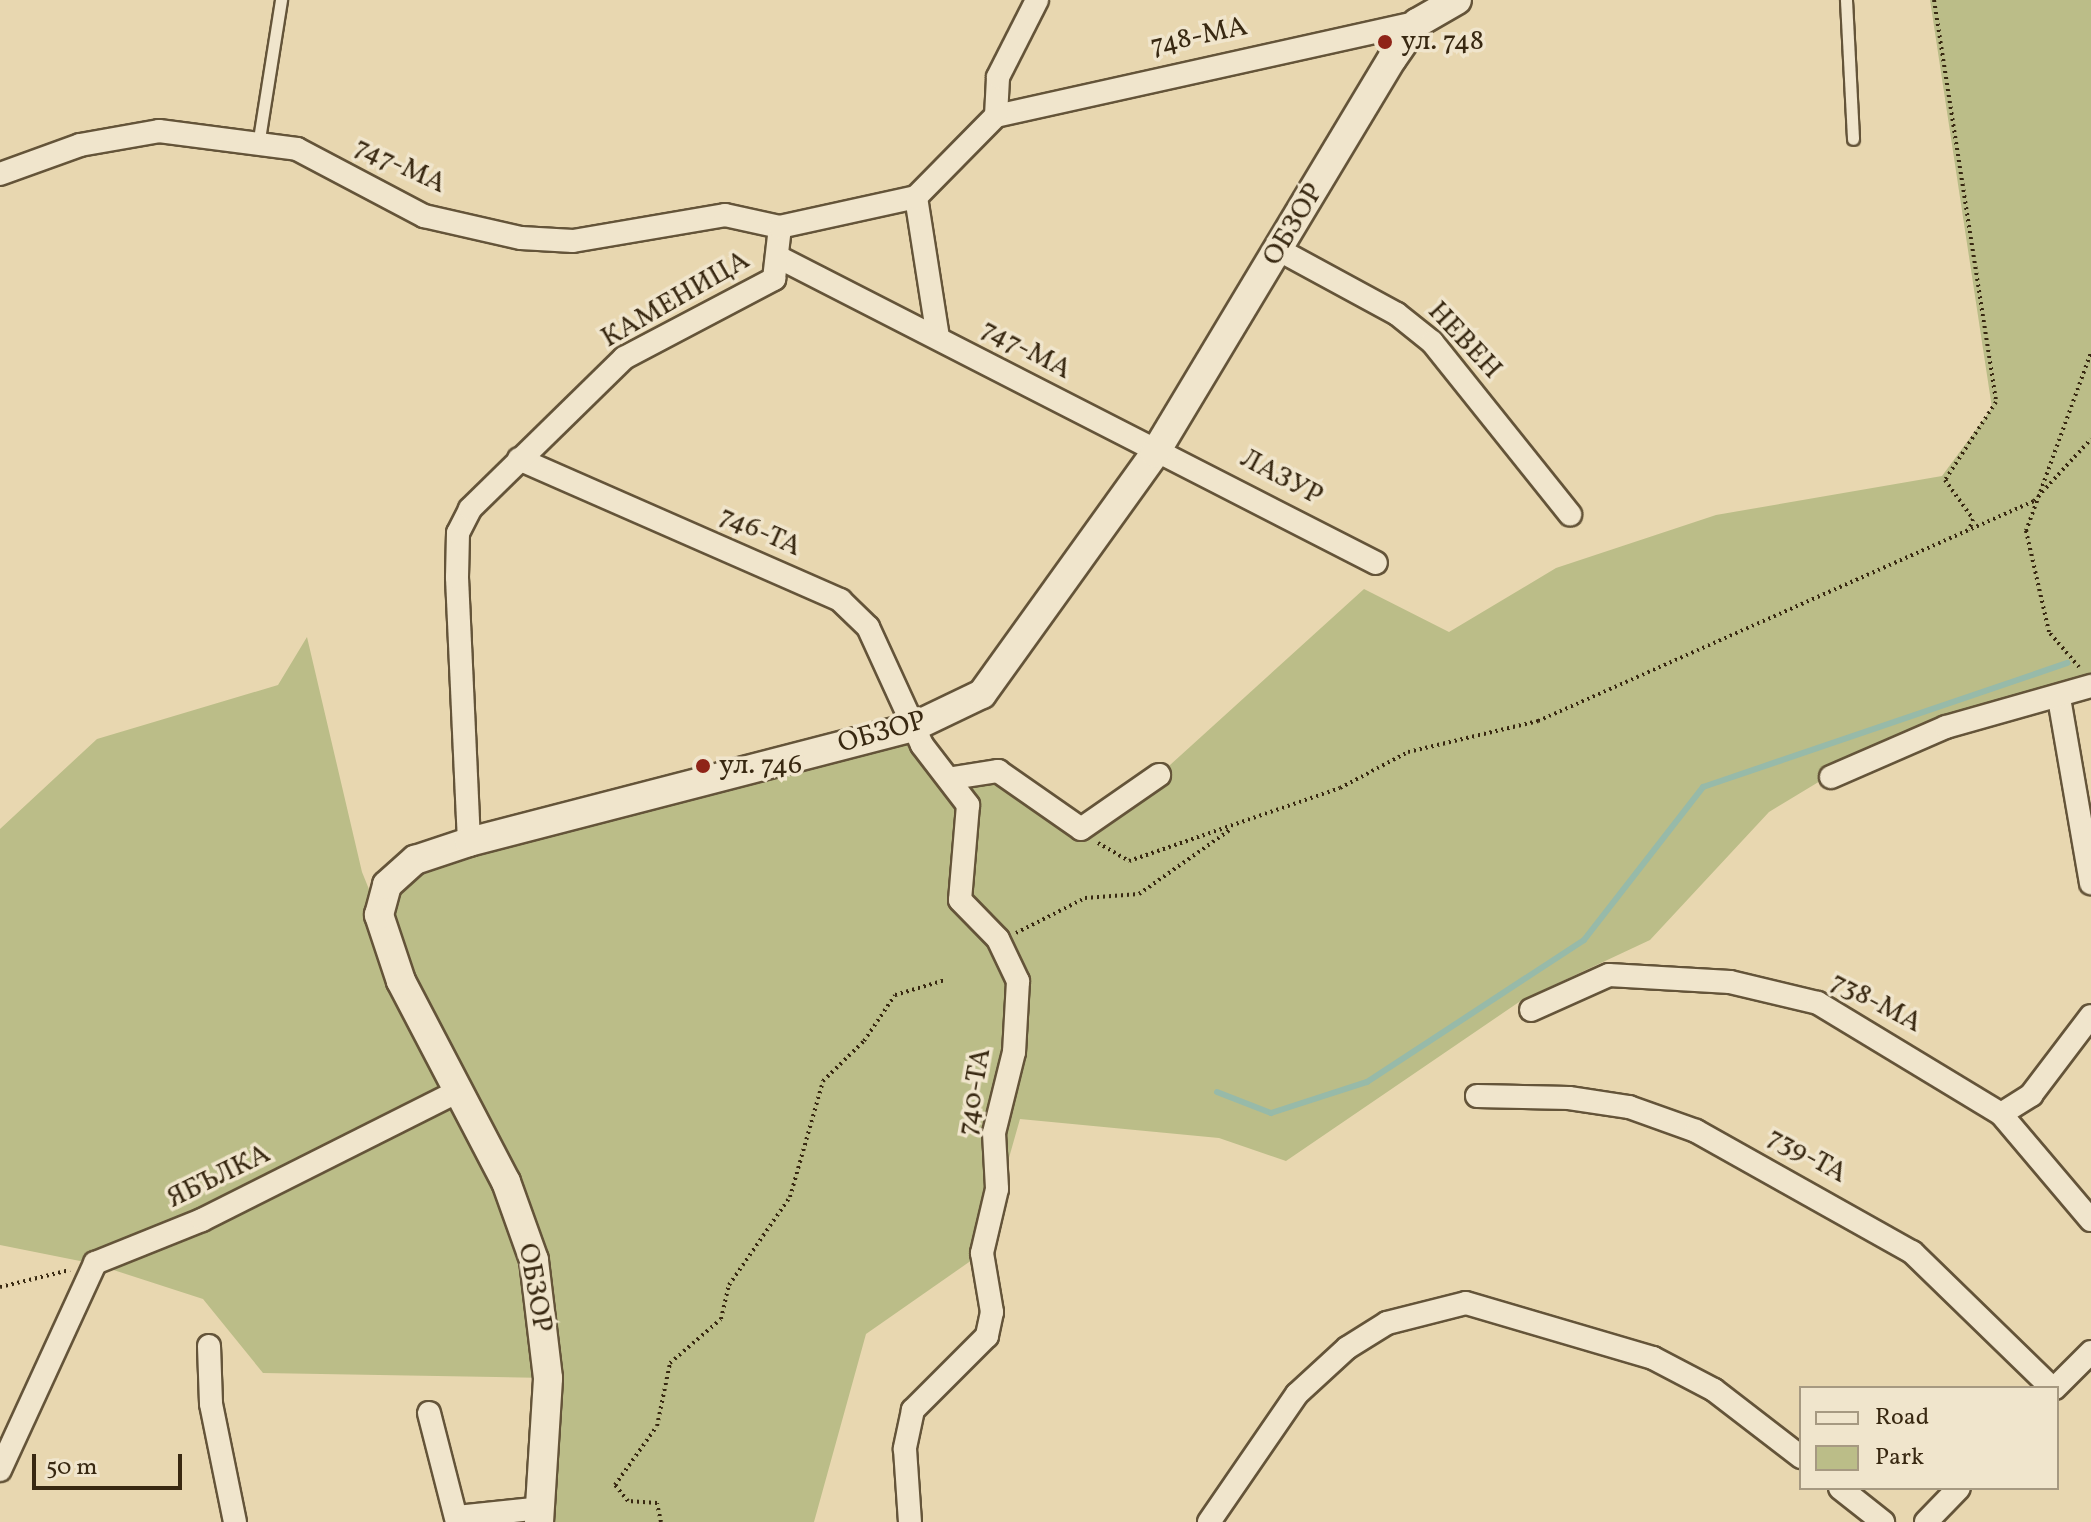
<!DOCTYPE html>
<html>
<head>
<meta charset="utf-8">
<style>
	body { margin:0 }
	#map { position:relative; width:2091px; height:1522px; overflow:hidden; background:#e8d7b0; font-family:Vollkorn,serif }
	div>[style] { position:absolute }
	.green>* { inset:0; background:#bbbd88 }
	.stream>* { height:6px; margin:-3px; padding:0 3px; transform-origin:3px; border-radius:3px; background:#97baa9 }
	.path>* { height:4px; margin-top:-2px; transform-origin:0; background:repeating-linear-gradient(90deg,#382811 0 2px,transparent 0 6px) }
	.roads { filter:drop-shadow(2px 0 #645439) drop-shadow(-2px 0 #645439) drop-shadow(0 2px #645439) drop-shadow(0 -2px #645439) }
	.service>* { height:11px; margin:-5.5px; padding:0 5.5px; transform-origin:5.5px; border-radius:5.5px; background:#f0e5cc }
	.minor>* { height:22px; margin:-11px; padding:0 11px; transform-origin:11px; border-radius:11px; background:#f0e5cc }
	.tertiary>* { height:28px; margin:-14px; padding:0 14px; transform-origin:14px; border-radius:14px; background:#f0e5cc }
	.dots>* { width:22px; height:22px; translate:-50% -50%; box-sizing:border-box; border:4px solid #f0e5cc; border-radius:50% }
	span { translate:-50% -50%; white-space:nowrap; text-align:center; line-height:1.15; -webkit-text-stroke:7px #f0e5cc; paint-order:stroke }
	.street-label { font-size:28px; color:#382811 }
	.poi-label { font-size:28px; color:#382811 }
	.left { translate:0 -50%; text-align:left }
	.legend { position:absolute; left:1799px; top:1386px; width:260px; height:104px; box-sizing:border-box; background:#f0e5cc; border:2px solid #a69981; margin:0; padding:10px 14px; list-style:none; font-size:24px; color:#382811 }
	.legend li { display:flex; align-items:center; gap:16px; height:40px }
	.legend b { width:40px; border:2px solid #a69981 }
	.scale { position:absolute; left:32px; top:1454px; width:150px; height:36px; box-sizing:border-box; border:4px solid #382811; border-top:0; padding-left:10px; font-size:24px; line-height:28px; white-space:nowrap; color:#382811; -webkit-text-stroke:6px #f0e5cc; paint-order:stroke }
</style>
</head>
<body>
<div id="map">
	<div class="green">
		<div style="clip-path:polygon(1930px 0,2091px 0,2091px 686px,1845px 766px,1769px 812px,1650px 940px,1522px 1000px,1286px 1161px,1219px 1138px,1020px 1119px,982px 1253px,866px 1334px,814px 1522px,539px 1522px,547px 1378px,263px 1373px,203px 1299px,95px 1264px,0 1245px,0 829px,97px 739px,278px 685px,307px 637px,362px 872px,379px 914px,415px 860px,913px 727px,953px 777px,998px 771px,1081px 829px,1159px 775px,1364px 589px,1449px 632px,1556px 568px,1716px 515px,1942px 476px,1992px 408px)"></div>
	</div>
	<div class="stream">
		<div style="left:1217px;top:1092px;width:58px;rotate:21.3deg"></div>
		<div style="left:1271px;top:1113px;width:101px;rotate:-17.9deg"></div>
		<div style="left:1367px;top:1082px;width:259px;rotate:-33.2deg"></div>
		<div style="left:1584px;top:940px;width:194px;rotate:-52.1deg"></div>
		<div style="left:1703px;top:787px;width:385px;rotate:-18.8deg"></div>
	</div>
	<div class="path">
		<div style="left:1934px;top:0;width:407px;rotate:81.2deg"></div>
		<div style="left:1996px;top:402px;width:93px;rotate:123.2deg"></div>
		<div style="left:1945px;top:480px;width:48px;rotate:54.3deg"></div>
		<div style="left:1973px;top:519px;width:12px;rotate:110deg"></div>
		<div style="left:2079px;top:667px;width:46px;rotate:-130.6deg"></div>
		<div style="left:2049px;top:632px;width:104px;rotate:-102.8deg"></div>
		<div style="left:2026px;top:531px;width:190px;rotate:-70deg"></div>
		<div style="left:1098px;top:843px;width:36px;rotate:30deg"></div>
		<div style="left:1129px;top:861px;width:223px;rotate:-19.1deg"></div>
		<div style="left:1340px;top:788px;width:77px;rotate:-27.9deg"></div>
		<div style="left:1408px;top:752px;width:134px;rotate:-13.4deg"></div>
		<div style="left:1538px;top:721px;width:543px;rotate:-23.92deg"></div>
		<div style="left:2034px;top:501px;width:84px;rotate:-47.4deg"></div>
		<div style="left:1016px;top:933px;width:77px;rotate:-26.9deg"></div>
		<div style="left:1085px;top:898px;width:54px;rotate:-4.2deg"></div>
		<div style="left:1139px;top:894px;width:113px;rotate:-35.2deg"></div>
		<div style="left:0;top:1287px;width:72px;rotate:-13.7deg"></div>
		<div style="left:661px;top:1522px;width:19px;rotate:-102deg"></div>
		<div style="left:657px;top:1503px;width:29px;rotate:-176deg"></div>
		<div style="left:628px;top:1501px;width:21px;rotate:-129deg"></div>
		<div style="left:615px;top:1485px;width:72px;rotate:-54.6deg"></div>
		<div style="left:657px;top:1426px;width:64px;rotate:-78.3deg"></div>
		<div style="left:670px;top:1363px;width:67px;rotate:-40.8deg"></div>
		<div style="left:721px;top:1319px;width:35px;rotate:-77deg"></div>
		<div style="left:729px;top:1285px;width:107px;rotate:-55.3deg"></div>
		<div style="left:790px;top:1197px;width:121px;rotate:-74.1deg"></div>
		<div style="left:823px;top:1081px;width:57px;rotate:-44.3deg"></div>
		<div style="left:864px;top:1041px;width:55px;rotate:-56deg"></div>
		<div style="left:895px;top:995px;width:52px;rotate:-16.7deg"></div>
	</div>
	<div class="roads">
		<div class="service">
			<div style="left:1846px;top:0;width:139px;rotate:87.1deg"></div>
			<div style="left:259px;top:139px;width:141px;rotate:-81deg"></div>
		</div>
		<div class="minor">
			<div style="left:996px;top:116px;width:431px;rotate:-12.5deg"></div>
			<div style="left:0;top:174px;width:85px;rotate:-19.9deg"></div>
			<div style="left:80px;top:145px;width:80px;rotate:-10deg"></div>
			<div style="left:159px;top:131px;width:139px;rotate:7.4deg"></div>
			<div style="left:297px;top:149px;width:144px;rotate:27.8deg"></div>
			<div style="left:424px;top:216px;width:99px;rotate:12.8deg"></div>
			<div style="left:521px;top:238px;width:52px;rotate:3.3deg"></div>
			<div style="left:573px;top:241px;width:154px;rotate:-9.7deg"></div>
			<div style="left:725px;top:215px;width:56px;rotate:12.3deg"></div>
			<div style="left:916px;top:197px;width:142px;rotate:81.1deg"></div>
			<div style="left:1279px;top:250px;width:134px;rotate:28.5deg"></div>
			<div style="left:1397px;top:314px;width:45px;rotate:38.7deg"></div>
			<div style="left:1432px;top:342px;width:221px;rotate:51.3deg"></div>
			<div style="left:782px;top:259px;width:667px;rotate:27.1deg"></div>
			<div style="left:519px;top:459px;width:351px;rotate:23.7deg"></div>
			<div style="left:840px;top:600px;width:39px;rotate:44deg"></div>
			<div style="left:868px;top:627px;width:130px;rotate:65.4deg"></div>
			<div style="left:922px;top:745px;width:76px;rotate:52.5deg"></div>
			<div style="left:968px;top:805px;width:95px;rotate:94.8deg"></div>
			<div style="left:960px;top:900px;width:54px;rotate:45.7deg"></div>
			<div style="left:998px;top:939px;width:47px;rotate:64.5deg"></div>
			<div style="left:1018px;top:981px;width:71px;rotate:93.2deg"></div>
			<div style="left:1014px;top:1052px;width:83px;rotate:103.9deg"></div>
			<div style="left:994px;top:1133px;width:56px;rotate:86.9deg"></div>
			<div style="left:997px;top:1189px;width:66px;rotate:103.2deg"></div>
			<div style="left:982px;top:1253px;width:60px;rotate:80.4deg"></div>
			<div style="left:992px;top:1312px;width:25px;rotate:102deg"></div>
			<div style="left:987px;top:1336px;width:105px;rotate:135deg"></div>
			<div style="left:913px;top:1410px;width:40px;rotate:102deg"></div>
			<div style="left:905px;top:1449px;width:73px;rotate:86.1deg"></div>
			<div style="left:2059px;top:698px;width:188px;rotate:80.2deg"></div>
			<div style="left:1831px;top:777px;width:125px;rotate:-23.5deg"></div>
			<div style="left:1946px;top:727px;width:151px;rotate:-15.8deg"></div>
			<div style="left:953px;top:778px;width:46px;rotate:-8.8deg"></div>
			<div style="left:998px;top:771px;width:101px;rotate:34.9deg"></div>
			<div style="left:1081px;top:829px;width:95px;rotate:-34.7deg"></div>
			<div style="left:469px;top:842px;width:265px;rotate:-92.6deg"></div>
			<div style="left:457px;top:577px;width:44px;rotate:-88.7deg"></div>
			<div style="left:458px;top:533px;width:27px;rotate:-63deg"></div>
			<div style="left:470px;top:509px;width:216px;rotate:-44.4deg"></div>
			<div style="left:624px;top:358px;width:170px;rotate:-27.8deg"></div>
			<div style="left:774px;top:279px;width:52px;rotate:-83.4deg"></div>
			<div style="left:780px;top:227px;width:139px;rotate:-12.4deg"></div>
			<div style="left:916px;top:197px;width:114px;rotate:-45.4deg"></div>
			<div style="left:996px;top:116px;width:39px;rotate:-87deg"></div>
			<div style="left:998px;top:77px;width:86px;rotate:-63.1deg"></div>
			<div style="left:1531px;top:1010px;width:85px;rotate:-24.2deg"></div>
			<div style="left:1609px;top:975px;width:121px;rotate:3.3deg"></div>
			<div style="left:1730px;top:982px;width:90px;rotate:13.4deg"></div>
			<div style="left:1818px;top:1003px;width:214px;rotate:31.2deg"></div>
			<div style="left:2001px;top:1114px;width:139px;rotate:49.7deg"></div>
			<div style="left:1477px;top:1096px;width:92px;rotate:1.2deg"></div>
			<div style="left:1569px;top:1098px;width:61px;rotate:8.5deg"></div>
			<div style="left:1629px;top:1107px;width:71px;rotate:19.7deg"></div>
			<div style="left:1696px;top:1131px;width:248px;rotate:29.3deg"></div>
			<div style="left:1912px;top:1252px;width:195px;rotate:44.2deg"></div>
			<div style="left:2001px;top:1114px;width:36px;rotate:-32deg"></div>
			<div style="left:2031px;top:1095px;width:99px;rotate:-52.8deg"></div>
			<div style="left:209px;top:1346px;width:58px;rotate:88deg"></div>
			<div style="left:211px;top:1404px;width:120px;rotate:78.5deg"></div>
			<div style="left:2055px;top:1388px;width:51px;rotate:-45deg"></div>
			<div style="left:429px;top:1413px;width:113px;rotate:75.6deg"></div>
			<div style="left:0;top:1470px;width:228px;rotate:-65.3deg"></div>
			<div style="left:95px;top:1263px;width:115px;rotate:-21.9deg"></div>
			<div style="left:202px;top:1220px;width:283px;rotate:-26.7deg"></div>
			<div style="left:1840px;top:1488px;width:55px;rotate:38.3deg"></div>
			<div style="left:457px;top:1517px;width:84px;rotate:-6.1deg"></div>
			<div style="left:1209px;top:1522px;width:155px;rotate:-55.5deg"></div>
			<div style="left:1297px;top:1394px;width:68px;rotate:-42.6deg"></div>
			<div style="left:1347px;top:1348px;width:47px;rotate:-32deg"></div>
			<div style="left:1387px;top:1323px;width:81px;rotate:-14.2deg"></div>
			<div style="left:1466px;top:1303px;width:195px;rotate:16.4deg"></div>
			<div style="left:1653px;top:1358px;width:69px;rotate:27.7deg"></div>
			<div style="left:1714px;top:1390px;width:110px;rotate:37.6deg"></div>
			<div style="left:1926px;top:1522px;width:47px;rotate:-45.9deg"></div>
		</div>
		<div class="tertiary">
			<div style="left:539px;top:1522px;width:144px;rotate:-86.4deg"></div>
			<div style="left:548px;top:1378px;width:119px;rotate:-96.8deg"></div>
			<div style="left:534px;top:1260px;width:83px;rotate:-109.7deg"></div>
			<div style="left:506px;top:1182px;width:227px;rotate:-117.6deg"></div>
			<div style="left:401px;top:981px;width:70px;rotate:-108.4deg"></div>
			<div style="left:379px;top:915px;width:31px;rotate:-75deg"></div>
			<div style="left:387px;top:885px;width:38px;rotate:-42deg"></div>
			<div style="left:415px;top:860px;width:57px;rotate:-18.4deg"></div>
			<div style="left:469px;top:842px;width:459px;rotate:-14.5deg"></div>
			<div style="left:913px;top:727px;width:76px;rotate:-25.6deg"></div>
			<div style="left:982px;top:694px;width:297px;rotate:-54.3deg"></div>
			<div style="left:1155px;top:453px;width:460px;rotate:-59deg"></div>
			<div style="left:1392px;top:59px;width:44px;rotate:-55.2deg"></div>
			<div style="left:1417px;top:23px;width:46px;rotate:-29.9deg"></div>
		</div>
	</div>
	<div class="dots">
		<div style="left:1385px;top:42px;background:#8f2418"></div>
		<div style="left:703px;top:766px;background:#8f2418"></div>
	</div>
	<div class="street-label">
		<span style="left:1199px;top:37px;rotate:-12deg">748-МА</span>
		<span style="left:400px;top:166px;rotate:25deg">747-МА</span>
		<span style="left:1294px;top:225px;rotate:-59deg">ОБЗОР</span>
		<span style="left:676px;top:300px;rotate:-30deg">КАМЕНИЦА</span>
		<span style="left:1464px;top:341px;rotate:47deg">НЕВЕН</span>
		<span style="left:1026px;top:350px;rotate:28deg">747-МА</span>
		<span style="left:1281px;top:478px;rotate:28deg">ЛАЗУР</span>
		<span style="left:760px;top:532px;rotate:24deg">746-ТА</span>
		<span style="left:882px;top:733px;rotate:-16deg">ОБЗОР</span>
		<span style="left:1876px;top:1003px;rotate:28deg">738-МА</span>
		<span style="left:975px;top:1092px;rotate:-80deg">740-ТА</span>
		<span style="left:1807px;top:1156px;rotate:29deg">739-ТА</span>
		<span style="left:219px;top:1177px;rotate:-26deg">ЯБЪЛКА</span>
		<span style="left:534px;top:1288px;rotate:80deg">ОБЗОР</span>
	</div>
	<div class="poi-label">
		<span class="left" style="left:1401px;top:42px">ул. 748</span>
		<span class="left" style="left:719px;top:766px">ул. 746</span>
	</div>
	<ul class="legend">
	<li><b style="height:10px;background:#f0e5cc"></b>Road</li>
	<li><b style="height:22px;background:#bbbd88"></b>Park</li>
	</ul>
	<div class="scale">50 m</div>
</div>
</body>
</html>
